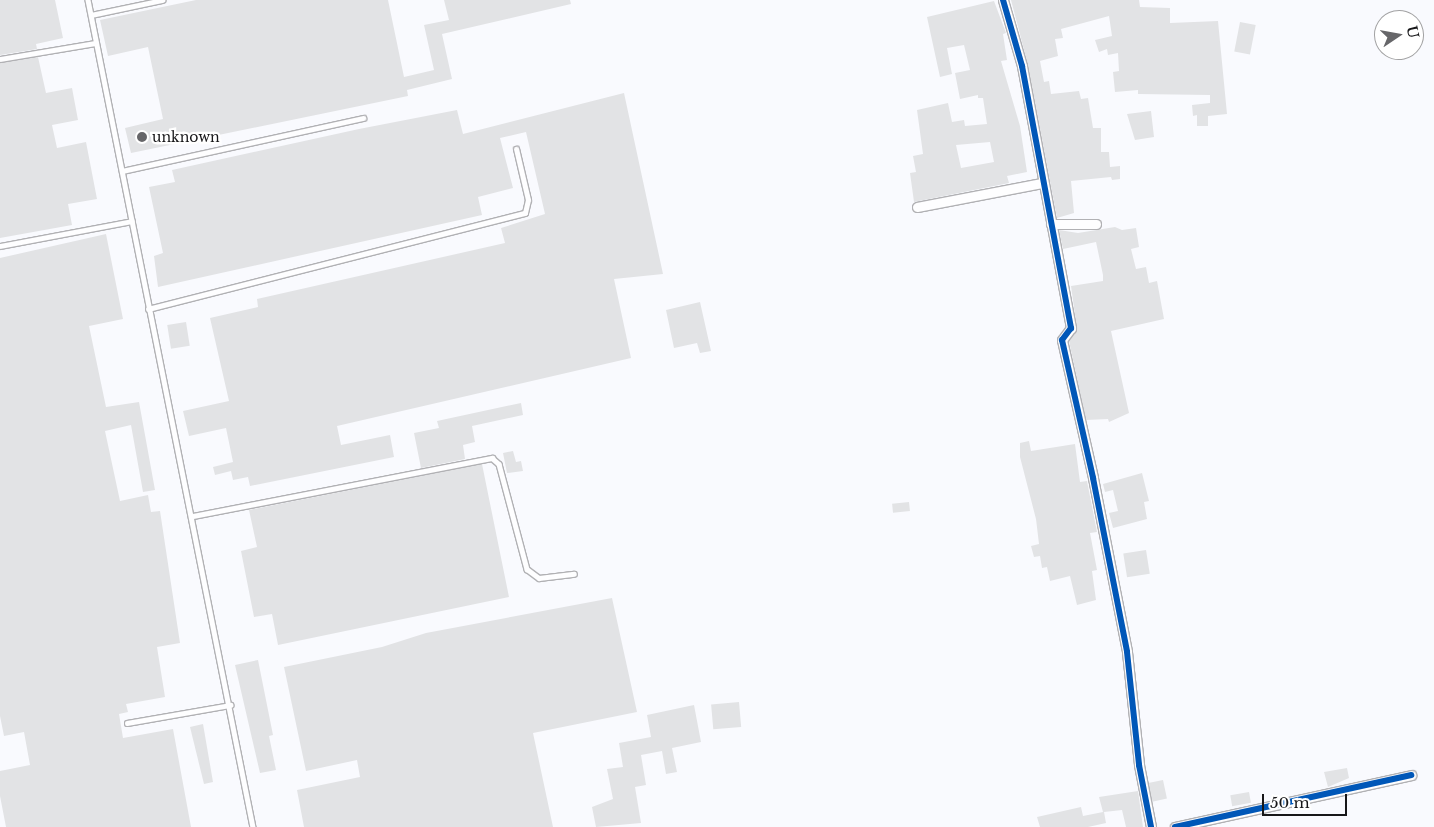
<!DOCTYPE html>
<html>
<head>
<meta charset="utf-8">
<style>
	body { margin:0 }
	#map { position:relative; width:1434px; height:827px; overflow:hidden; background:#f9fafe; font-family:"Libre Baskerville",serif }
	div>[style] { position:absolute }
	.building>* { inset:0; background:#e2e3e5; transform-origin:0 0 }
	.roads { filter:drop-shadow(1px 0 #b1b1b4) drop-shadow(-1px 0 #b1b1b4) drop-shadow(0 1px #b1b1b4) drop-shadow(0 -1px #b1b1b4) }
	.service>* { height:4.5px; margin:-2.25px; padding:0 2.25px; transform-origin:2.25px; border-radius:2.25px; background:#fefeff }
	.minor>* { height:9px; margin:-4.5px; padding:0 4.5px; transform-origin:4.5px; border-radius:4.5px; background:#fefeff }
	.cycleway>* { height:6px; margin:-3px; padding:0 3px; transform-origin:3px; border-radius:3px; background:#0057b8 }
	.dots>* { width:14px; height:14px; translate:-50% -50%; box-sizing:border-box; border:2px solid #fff; border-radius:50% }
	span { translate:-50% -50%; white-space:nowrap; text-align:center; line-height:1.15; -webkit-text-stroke:4.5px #fff; paint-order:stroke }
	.poi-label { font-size:14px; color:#171719 }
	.left { translate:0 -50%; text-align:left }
	.north { position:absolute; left:1374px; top:10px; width:50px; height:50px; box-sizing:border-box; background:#fff; border:1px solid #a2a2a3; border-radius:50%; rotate:78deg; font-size:14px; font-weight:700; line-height:20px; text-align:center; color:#171719 }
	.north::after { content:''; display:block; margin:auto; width:18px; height:22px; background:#666669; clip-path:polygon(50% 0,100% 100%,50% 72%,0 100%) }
	.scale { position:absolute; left:1262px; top:794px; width:85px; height:22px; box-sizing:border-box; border:2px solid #171719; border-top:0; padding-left:6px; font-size:15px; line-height:18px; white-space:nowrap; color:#171719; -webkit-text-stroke:4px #fff; paint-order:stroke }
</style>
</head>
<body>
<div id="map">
	<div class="building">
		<div style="clip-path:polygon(0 0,55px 0,63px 38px,36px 44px,37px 49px,0 55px)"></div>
		<div style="clip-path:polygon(196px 0,388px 0,404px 77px,434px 70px,424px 25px,449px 20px,444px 0,570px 0,571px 4px,442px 34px,452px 79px,407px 90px,408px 96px,131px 153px,125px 128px,163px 119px,148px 47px,108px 56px,100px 20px)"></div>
		<div style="clip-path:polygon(1011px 0,1139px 0,1140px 7px,1170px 8px,1170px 23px,1218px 21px,1227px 114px,1208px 116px,1208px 126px,1197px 126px,1197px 115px,1193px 116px,1192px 105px,1210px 103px,1210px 95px,1138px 94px,1138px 90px,1115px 92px,1113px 72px,1119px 71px,1118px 53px,1108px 55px,1107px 49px,1099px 52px,1095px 40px,1112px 36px,1109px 16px,1061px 29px,1063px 38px,1055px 39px,1058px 56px,1040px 61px,1044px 82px,1049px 81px,1051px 94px,1079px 91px,1081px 99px,1088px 98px,1093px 128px,1101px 128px,1101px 152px,1109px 152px,1110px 167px,1120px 166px,1120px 179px,1112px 180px,1111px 177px,1071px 181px,1074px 213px,1057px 218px,1028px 65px)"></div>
		<div style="clip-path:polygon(evenodd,994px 1px,1006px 33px,1003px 34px,1007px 60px,1001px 61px,1020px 126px,1027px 172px,1007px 176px,1009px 183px,914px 202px,910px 173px,916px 172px,913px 156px,923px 154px,917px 110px,948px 103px,952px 122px,964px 120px,965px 126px,987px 124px,983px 98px,978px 98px,978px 95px,960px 99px,955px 73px,970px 70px,964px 45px,947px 48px,952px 74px,940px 77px,927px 17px,994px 1px,990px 142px,994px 162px,961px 168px,956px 145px,990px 142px)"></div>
		<div style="left:1240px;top:22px;width:16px;height:30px;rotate:11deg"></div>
		<div style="clip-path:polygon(38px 57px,46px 93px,72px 88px,78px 120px,52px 125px,57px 148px,86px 142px,97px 199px,68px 204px,72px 225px,0 238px,0 63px)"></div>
		<div style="clip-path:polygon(624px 93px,663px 274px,614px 279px,631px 358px,337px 426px,341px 445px,390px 435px,394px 457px,250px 486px,248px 477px,233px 480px,231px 471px,215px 475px,213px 467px,233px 462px,226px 428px,189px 436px,183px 411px,229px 401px,210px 318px,258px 307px,257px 299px,505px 243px,501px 228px,545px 214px,526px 132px,500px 138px,513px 188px,478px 197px,482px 215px,158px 287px,154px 256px,163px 253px,149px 187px,175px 182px,172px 170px,359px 129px,457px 110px,463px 134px)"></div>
		<div style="clip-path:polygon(1151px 111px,1154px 137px,1135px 140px,1127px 114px)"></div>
		<div style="clip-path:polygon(1115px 227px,1122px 230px,1136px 228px,1139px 247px,1131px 249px,1136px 269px,1146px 267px,1149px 283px,1157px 281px,1164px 319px,1111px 331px,1129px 413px,1109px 422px,1108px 419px,1086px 420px,1069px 341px,1077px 329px,1071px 286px,1103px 281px,1103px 275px,1096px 242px,1063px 249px,1059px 230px,1078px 233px)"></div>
		<div style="clip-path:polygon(106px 234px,123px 319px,89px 326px,106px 407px,139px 402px,155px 490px,143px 492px,131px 425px,105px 431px,120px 501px,148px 495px,151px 512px,160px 511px,180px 643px,157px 647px,165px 697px,126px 704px,128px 712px,119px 714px,123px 738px,173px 729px,191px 827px,6px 827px,0 796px,0 771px,30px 765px,24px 732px,4px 736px,0 716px,0 258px)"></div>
		<div style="clip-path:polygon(700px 302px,711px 351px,700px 353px,697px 343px,674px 348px,666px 310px)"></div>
		<div style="left:186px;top:322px;width:24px;height:19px;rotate:81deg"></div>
		<div style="clip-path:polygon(521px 403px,523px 415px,472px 426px,475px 442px,463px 445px,465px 459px,421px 468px,414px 433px,439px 428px,437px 421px)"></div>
		<div style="clip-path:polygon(1029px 441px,1031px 451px,1075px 444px,1080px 482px,1087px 481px,1097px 532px,1090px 533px,1097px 570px,1092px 571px,1096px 600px,1077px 605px,1070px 576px,1050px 581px,1047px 567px,1042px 568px,1040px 556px,1034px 557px,1031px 546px,1039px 544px,1036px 519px,1020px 457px,1020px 443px)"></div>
		<div style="clip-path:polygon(513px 451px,516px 462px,521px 461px,523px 471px,507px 473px,503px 453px)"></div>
		<div style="clip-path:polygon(482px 464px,509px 597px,278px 645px,272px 614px,254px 617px,241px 551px,257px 547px,249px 510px)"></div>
		<div style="clip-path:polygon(1142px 473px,1149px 501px,1144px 502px,1147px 519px,1113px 528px,1109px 513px,1118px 511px,1113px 490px,1105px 492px,1103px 484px)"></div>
		<div style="left:909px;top:502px;width:9px;height:17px;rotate:84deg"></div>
		<div style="left:1146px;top:550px;width:24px;height:23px;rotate:81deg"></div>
		<div style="clip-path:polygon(612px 598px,637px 712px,533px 733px,553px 827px,304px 827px,297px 790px,360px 777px,357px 760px,306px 771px,284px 667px,382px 647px,426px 633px)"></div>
		<div style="clip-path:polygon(258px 660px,273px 735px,269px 736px,276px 770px,260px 773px,235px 665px)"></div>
		<div style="left:739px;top:702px;width:25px;height:28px;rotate:85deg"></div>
		<div style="clip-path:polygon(694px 705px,701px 742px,672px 748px,677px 772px,666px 774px,662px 751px,641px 755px,646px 785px,635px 787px,641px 823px,596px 827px,592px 807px,613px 799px,607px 769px,623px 767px,619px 743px,651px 737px,647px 715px)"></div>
		<div style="clip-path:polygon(203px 724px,213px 782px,204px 784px,190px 727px)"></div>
		<div style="clip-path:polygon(1347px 768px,1349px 778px,1328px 787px,1324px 772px)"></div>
		<div style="left:1163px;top:780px;width:19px;height:15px;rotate:78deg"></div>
		<div style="clip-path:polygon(1138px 791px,1143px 827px,1126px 827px,1122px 810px,1104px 812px,1106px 823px,1088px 827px,1040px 827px,1037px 817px,1081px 807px,1083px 816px,1103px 812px,1099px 797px)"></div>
		<div style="left:1249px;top:792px;width:11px;height:19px;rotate:80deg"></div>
	</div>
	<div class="roads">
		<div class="service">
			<div style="left:88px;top:0;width:843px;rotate:78.72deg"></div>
			<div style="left:91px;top:15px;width:73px;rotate:-11.9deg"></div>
			<div style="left:0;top:59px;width:97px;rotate:-9.5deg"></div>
			<div style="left:122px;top:171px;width:247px;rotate:-12.4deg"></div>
			<div style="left:0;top:246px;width:134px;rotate:-10.7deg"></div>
			<div style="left:148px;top:309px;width:389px;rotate:-14.3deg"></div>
			<div style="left:525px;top:213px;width:13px;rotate:-77deg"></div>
			<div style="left:528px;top:200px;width:52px;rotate:-103.2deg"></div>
			<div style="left:193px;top:516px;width:305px;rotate:-11deg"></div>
			<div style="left:492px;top:458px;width:9px;rotate:41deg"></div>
			<div style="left:499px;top:464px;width:109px;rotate:75.1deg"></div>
			<div style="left:527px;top:569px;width:15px;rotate:37deg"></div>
			<div style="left:539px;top:578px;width:35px;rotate:-7deg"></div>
			<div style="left:127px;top:723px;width:105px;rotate:-9.9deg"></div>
		</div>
		<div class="minor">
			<div style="left:1003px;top:0;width:69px;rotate:73.9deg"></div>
			<div style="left:1022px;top:66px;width:267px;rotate:79.4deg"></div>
			<div style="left:1071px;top:328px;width:15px;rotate:127deg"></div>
			<div style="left:1062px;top:340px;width:141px;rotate:77.3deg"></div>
			<div style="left:1093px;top:478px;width:177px;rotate:78.9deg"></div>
			<div style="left:1127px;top:652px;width:114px;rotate:83.9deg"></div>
			<div style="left:1139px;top:765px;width:63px;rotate:79deg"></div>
			<div style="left:917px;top:207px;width:127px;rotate:-10.9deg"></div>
			<div style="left:1051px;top:224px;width:45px"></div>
			<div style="left:1175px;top:827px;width:242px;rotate:-12.4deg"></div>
		</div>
	</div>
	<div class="cycleway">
		<div style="left:1003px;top:0;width:69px;rotate:73.9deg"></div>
		<div style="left:1022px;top:66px;width:267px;rotate:79.4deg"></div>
		<div style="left:1071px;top:328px;width:15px;rotate:127deg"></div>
		<div style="left:1062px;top:340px;width:141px;rotate:77.3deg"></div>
		<div style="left:1093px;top:478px;width:177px;rotate:78.9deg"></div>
		<div style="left:1127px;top:652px;width:114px;rotate:83.9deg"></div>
		<div style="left:1139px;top:765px;width:63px;rotate:79deg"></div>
		<div style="left:1175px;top:827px;width:242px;rotate:-12.4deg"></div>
	</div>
	<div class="dots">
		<div style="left:142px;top:137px;background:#666669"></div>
	</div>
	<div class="poi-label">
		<span class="left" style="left:152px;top:137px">unknown</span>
	</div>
	<div class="north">U</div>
	<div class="scale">50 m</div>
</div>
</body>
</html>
